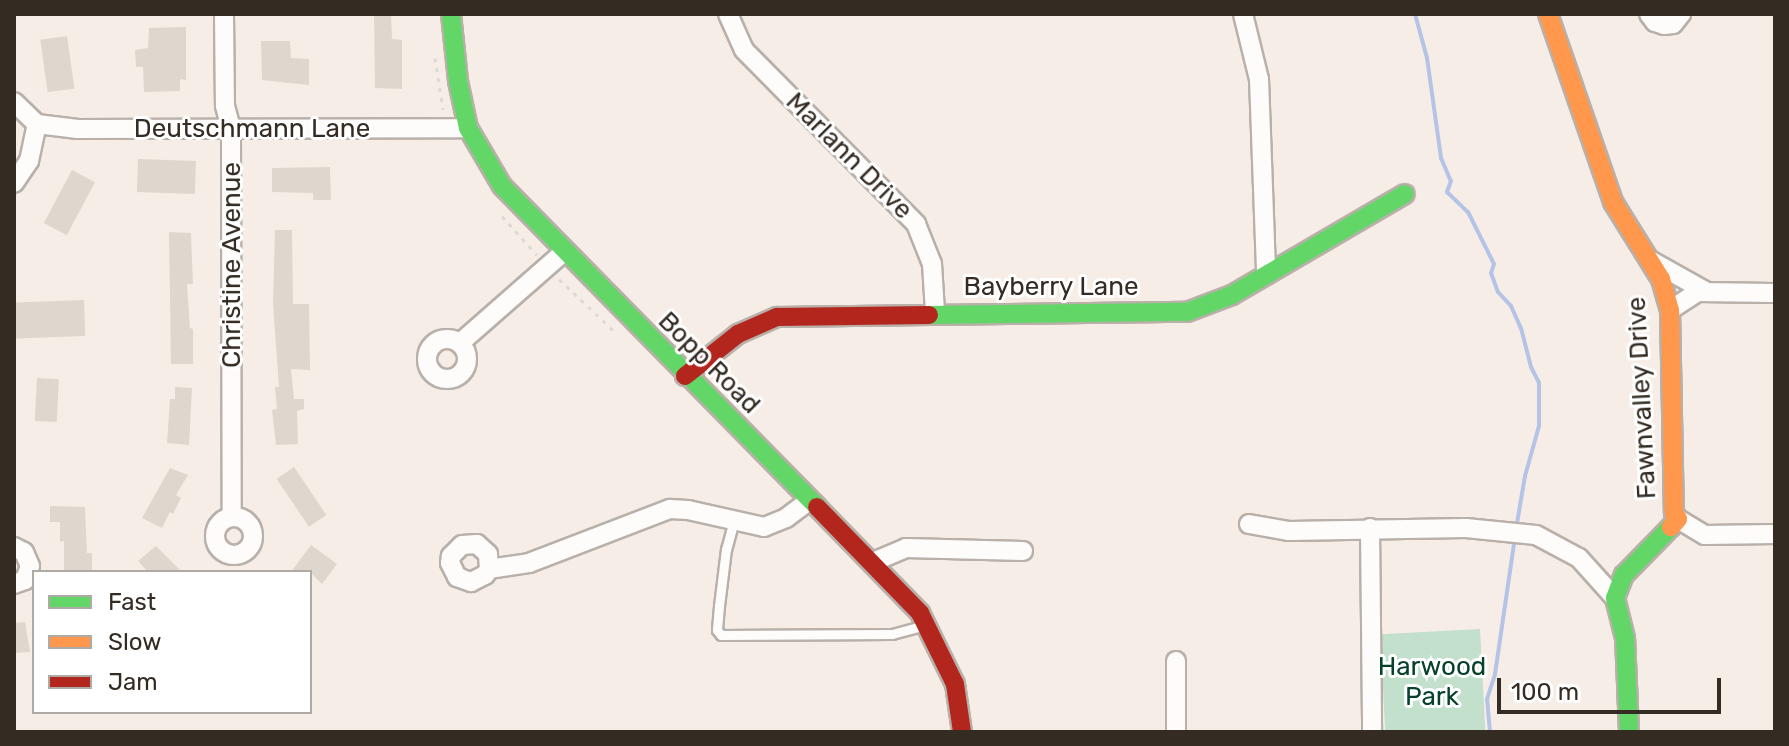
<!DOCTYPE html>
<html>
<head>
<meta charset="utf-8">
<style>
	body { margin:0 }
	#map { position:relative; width:1789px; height:746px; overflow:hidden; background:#f6eee6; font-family:Rubik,sans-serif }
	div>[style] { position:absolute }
	.green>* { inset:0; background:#c2e0cc; transform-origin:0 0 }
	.stream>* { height:4px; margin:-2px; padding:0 2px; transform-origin:2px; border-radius:2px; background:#b4c3e6 }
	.building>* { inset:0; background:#dfd7ce; transform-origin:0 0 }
	.path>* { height:3px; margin-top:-1.5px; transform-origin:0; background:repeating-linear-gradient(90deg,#dcdad7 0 4px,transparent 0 10px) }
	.roads { filter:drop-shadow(2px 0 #b8b0a9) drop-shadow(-2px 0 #b8b0a9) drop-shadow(0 2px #b8b0a9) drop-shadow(0 -2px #b8b0a9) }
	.lane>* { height:9px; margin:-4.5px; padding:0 4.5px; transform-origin:4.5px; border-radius:4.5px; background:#fefcfb }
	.street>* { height:18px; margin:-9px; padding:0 9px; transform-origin:9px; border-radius:9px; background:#fefcfb }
	.street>.ring { margin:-9px; padding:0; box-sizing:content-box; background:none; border:18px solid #fefcfb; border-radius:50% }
	.fast>* { height:18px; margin:-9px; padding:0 9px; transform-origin:9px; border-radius:9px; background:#63d668 }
	.slow>* { height:18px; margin:-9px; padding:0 9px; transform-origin:9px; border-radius:9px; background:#ff974d }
	.jam>* { height:18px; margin:-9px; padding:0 9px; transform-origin:9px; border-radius:9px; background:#b3261e }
	span { translate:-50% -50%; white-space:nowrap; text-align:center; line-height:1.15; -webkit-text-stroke:6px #fff; paint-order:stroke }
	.street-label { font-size:26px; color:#342c23 }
	.park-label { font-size:26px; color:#07402b }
	.frame { position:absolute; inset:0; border:16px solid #342c23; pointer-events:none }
	.legend { position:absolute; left:32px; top:570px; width:280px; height:144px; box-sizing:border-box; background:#fff; border:2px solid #aeaba7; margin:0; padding:10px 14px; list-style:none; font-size:24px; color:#342c23 }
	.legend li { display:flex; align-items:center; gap:16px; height:40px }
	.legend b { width:40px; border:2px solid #aeaba7 }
	.scale { position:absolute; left:1497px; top:678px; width:224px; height:36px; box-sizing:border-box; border:4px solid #342c23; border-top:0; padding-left:10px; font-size:24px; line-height:28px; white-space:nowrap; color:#342c23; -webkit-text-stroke:6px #fff; paint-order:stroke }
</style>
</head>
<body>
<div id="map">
	<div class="green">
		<div style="left:1480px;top:629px;width:103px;height:100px;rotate:87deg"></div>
	</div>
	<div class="stream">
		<div style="left:1415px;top:14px;width:46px;rotate:74.7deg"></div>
		<div style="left:1427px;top:58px;width:101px;rotate:82deg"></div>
		<div style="left:1441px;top:158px;width:25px;rotate:67deg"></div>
		<div style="left:1451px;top:181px;width:12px;rotate:110deg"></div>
		<div style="left:1447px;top:192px;width:29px;rotate:44deg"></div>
		<div style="left:1468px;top:212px;width:58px;rotate:63.4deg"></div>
		<div style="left:1494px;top:264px;width:9px;rotate:108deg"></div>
		<div style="left:1491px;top:273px;width:20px;rotate:70deg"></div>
		<div style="left:1498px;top:292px;width:19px;rotate:47deg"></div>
		<div style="left:1511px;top:306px;width:24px;rotate:66deg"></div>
		<div style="left:1521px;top:328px;width:40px;rotate:75.6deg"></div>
		<div style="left:1531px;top:367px;width:18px;rotate:63deg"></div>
		<div style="left:1539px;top:383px;width:43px;rotate:90deg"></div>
		<div style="left:1539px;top:426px;width:52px;rotate:105.6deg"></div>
		<div style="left:1525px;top:476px;width:54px;rotate:99.6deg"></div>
		<div style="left:1490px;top:732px;width:33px;rotate:-95deg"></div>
		<div style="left:1487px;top:699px;width:26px;rotate:-72deg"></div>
		<div style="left:1495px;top:674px;width:138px;rotate:-81.7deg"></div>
	</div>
	<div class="building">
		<div style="clip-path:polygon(374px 14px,391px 14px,392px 39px,402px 40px,402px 89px,375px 88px)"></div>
		<div style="clip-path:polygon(186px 27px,186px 80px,180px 79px,180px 91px,144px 92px,143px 67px,136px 67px,135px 50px,148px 48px,149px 28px)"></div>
		<div style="left:67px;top:36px;width:53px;height:27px;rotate:82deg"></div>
		<div style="clip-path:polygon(261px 41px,290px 41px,291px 58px,309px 59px,309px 85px,262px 80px)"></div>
		<div style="left:196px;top:161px;width:33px;height:58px;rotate:92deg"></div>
		<div style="clip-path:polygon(330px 167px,331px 200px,313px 200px,313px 193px,272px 192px,272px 168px)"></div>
		<div style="left:72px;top:170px;width:26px;height:60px;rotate:28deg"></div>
		<div style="clip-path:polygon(275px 230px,292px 230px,293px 304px,309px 304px,310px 370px,291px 369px,294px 399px,304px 399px,304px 409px,297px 411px,298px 444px,276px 445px,272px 410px,277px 409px,275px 387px,279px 387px,273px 304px)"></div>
		<div style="clip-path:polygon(169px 232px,191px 233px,193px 284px,187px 284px,190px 328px,193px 329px,193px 364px,171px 364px)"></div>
		<div style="left:84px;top:300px;width:36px;height:69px;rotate:88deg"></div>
		<div style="left:37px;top:378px;width:22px;height:43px;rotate:3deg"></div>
		<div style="clip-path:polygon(175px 387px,192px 388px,189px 445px,167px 443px,170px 399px,175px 399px)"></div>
		<div style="left:294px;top:467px;width:58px;height:21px;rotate:56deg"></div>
		<div style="clip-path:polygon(170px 468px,188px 475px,176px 495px,181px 498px,173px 514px,170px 512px,162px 528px,142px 518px)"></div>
		<div style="clip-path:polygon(50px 506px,85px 507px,87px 553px,92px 553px,92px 572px,64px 572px,64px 541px,60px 542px,60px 522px,50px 522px)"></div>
		<div style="clip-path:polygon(311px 545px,337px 564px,322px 584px,310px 572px,291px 572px)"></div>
		<div style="clip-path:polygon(156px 546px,182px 572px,148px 572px,138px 561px)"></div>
		<div style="clip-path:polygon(25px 622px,30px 652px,14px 653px,14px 623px)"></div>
	</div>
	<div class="path">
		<div style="left:435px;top:58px;width:52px;rotate:81.1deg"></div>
		<div style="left:502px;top:216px;width:52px;rotate:48.1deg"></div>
		<div style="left:559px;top:279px;width:76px;rotate:43.4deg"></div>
	</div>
	<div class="roads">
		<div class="lane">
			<div style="left:734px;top:520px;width:30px;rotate:105deg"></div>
			<div style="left:726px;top:549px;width:57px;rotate:97deg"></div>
			<div style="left:719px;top:606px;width:24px;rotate:95deg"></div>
			<div style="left:717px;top:630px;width:6px;rotate:51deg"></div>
			<div style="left:721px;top:635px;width:171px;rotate:-0.3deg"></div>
			<div style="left:892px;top:634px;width:35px;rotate:-15deg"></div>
		</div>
		<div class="street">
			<div style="left:224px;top:14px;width:92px;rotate:89.4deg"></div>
			<div style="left:225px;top:106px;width:24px;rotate:75deg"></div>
			<div style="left:231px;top:129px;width:388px;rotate:89.9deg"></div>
			<div style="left:728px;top:14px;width:39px;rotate:66deg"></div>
			<div style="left:744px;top:50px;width:245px;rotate:45.3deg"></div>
			<div style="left:916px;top:224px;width:43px;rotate:68.2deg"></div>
			<div style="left:932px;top:264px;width:48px;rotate:86.4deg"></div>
			<div style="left:1243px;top:14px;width:67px;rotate:76.2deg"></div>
			<div style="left:1259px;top:79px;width:195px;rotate:87.9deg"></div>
			<div style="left:1649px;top:14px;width:10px;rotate:53deg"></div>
			<div style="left:1655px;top:22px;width:9px;rotate:18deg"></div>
			<div style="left:1664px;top:25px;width:9px;rotate:-6deg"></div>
			<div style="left:1673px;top:24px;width:13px;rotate:-51deg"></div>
			<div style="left:14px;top:102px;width:32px;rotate:44deg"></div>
			<div style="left:37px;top:124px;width:41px;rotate:7deg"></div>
			<div style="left:78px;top:129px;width:390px;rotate:-0.1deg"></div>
			<div style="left:14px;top:183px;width:27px;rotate:-56deg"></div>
			<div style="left:29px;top:161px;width:38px;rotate:-78deg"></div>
			<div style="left:1650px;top:260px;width:65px;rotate:29.3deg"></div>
			<div style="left:1670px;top:310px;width:33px;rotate:-33deg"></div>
			<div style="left:1698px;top:292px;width:77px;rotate:0.7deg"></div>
			<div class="ring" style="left:427px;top:339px;width:22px;height:22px"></div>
			<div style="left:460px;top:343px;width:138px;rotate:-41.2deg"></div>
			<div class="ring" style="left:215px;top:517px;width:20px;height:20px"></div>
			<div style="left:1678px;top:519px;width:31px;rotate:31deg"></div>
			<div style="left:1705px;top:535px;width:70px;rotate:-0.8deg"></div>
			<div style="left:1249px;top:524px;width:41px;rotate:9.9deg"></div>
			<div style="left:1289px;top:531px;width:177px;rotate:-1deg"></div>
			<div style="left:1466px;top:528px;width:70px;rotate:5.7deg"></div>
			<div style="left:1536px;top:535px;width:49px;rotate:28.1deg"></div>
			<div style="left:1579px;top:558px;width:54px;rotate:48deg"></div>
			<div style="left:1370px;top:528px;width:204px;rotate:89.4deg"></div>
			<div style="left:14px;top:547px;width:11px;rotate:27deg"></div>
			<div style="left:24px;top:552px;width:15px;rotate:67deg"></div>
			<div style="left:30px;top:566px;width:15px;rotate:110deg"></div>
			<div style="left:25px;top:580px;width:12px;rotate:160deg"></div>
			<div style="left:873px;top:562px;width:36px;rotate:-23deg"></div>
			<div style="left:906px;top:548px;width:117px;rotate:1.5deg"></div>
			<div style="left:489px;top:569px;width:15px;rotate:-94deg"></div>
			<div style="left:488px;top:554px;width:15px;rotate:-138deg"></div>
			<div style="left:477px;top:544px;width:15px;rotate:176deg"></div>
			<div style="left:462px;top:545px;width:16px;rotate:135deg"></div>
			<div style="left:451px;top:556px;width:7px;rotate:98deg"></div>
			<div style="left:450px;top:563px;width:16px;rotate:63deg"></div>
			<div style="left:457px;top:577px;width:15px;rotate:20deg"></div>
			<div style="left:471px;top:582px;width:16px;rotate:-27deg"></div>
			<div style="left:485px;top:575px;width:7px;rotate:-56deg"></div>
			<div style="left:489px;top:569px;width:40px;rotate:-8.5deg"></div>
			<div style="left:529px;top:563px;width:151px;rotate:-21deg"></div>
			<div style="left:670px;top:509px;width:18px;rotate:3deg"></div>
			<div style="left:688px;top:510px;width:78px;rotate:12.6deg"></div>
			<div style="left:764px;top:527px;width:24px;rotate:-22deg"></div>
			<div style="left:786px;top:518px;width:30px;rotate:-37deg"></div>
			<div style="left:1176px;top:661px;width:71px;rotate:90deg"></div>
		</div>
		<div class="fast">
			<div style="left:451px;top:14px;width:67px;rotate:84deg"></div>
			<div style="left:458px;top:81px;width:48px;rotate:78deg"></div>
			<div style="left:468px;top:128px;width:67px;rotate:59.6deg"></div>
			<div style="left:502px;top:186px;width:450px;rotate:45.5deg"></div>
			<div style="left:929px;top:315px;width:258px;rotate:-0.7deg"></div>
			<div style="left:1187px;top:312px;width:48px;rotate:-20.7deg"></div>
			<div style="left:1232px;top:295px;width:200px;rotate:-30.3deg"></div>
			<div style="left:1629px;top:732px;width:94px;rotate:-92.4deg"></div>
			<div style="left:1625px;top:638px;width:41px;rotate:-104deg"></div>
			<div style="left:1615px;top:598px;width:25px;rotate:-69deg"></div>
			<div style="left:1624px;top:575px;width:67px;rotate:-45.6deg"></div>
		</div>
		<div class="slow">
			<div style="left:1548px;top:14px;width:199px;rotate:70.9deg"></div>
			<div style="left:1613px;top:202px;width:91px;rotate:58.1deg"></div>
			<div style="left:1661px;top:279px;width:32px;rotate:74deg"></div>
			<div style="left:1670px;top:310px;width:203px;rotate:88.9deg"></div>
			<div style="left:1674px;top:513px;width:7px;rotate:56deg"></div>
			<div style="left:1678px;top:519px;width:11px;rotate:131deg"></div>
		</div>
		<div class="jam">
			<div style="left:685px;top:376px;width:68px;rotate:-38.4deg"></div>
			<div style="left:738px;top:334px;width:43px;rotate:-23.6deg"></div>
			<div style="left:777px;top:317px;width:152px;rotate:-0.8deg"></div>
			<div style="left:817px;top:507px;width:148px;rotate:45.8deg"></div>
			<div style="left:920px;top:613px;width:79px;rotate:63.8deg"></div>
			<div style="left:955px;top:684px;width:49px;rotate:81.7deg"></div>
		</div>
	</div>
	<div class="street-label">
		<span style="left:252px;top:129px">Deutschmann Lane</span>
		<span style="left:849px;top:156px;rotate:45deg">Marlann Drive</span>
		<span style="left:232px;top:265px;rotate:-90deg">Christine Avenue</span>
		<span style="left:1051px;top:287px">Bayberry Lane</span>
		<span style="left:709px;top:363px;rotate:45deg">Bopp Road</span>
		<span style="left:1642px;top:398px;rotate:-93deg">Fawnvalley Drive</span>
	</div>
	<div class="park-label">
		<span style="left:1432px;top:682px">Harwood<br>Park</span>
	</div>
	<div class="frame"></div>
	<ul class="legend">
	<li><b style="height:10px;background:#63d668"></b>Fast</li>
	<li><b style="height:10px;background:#ff974d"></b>Slow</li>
	<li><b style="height:10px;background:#b3261e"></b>Jam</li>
	</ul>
	<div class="scale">100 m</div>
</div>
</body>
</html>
